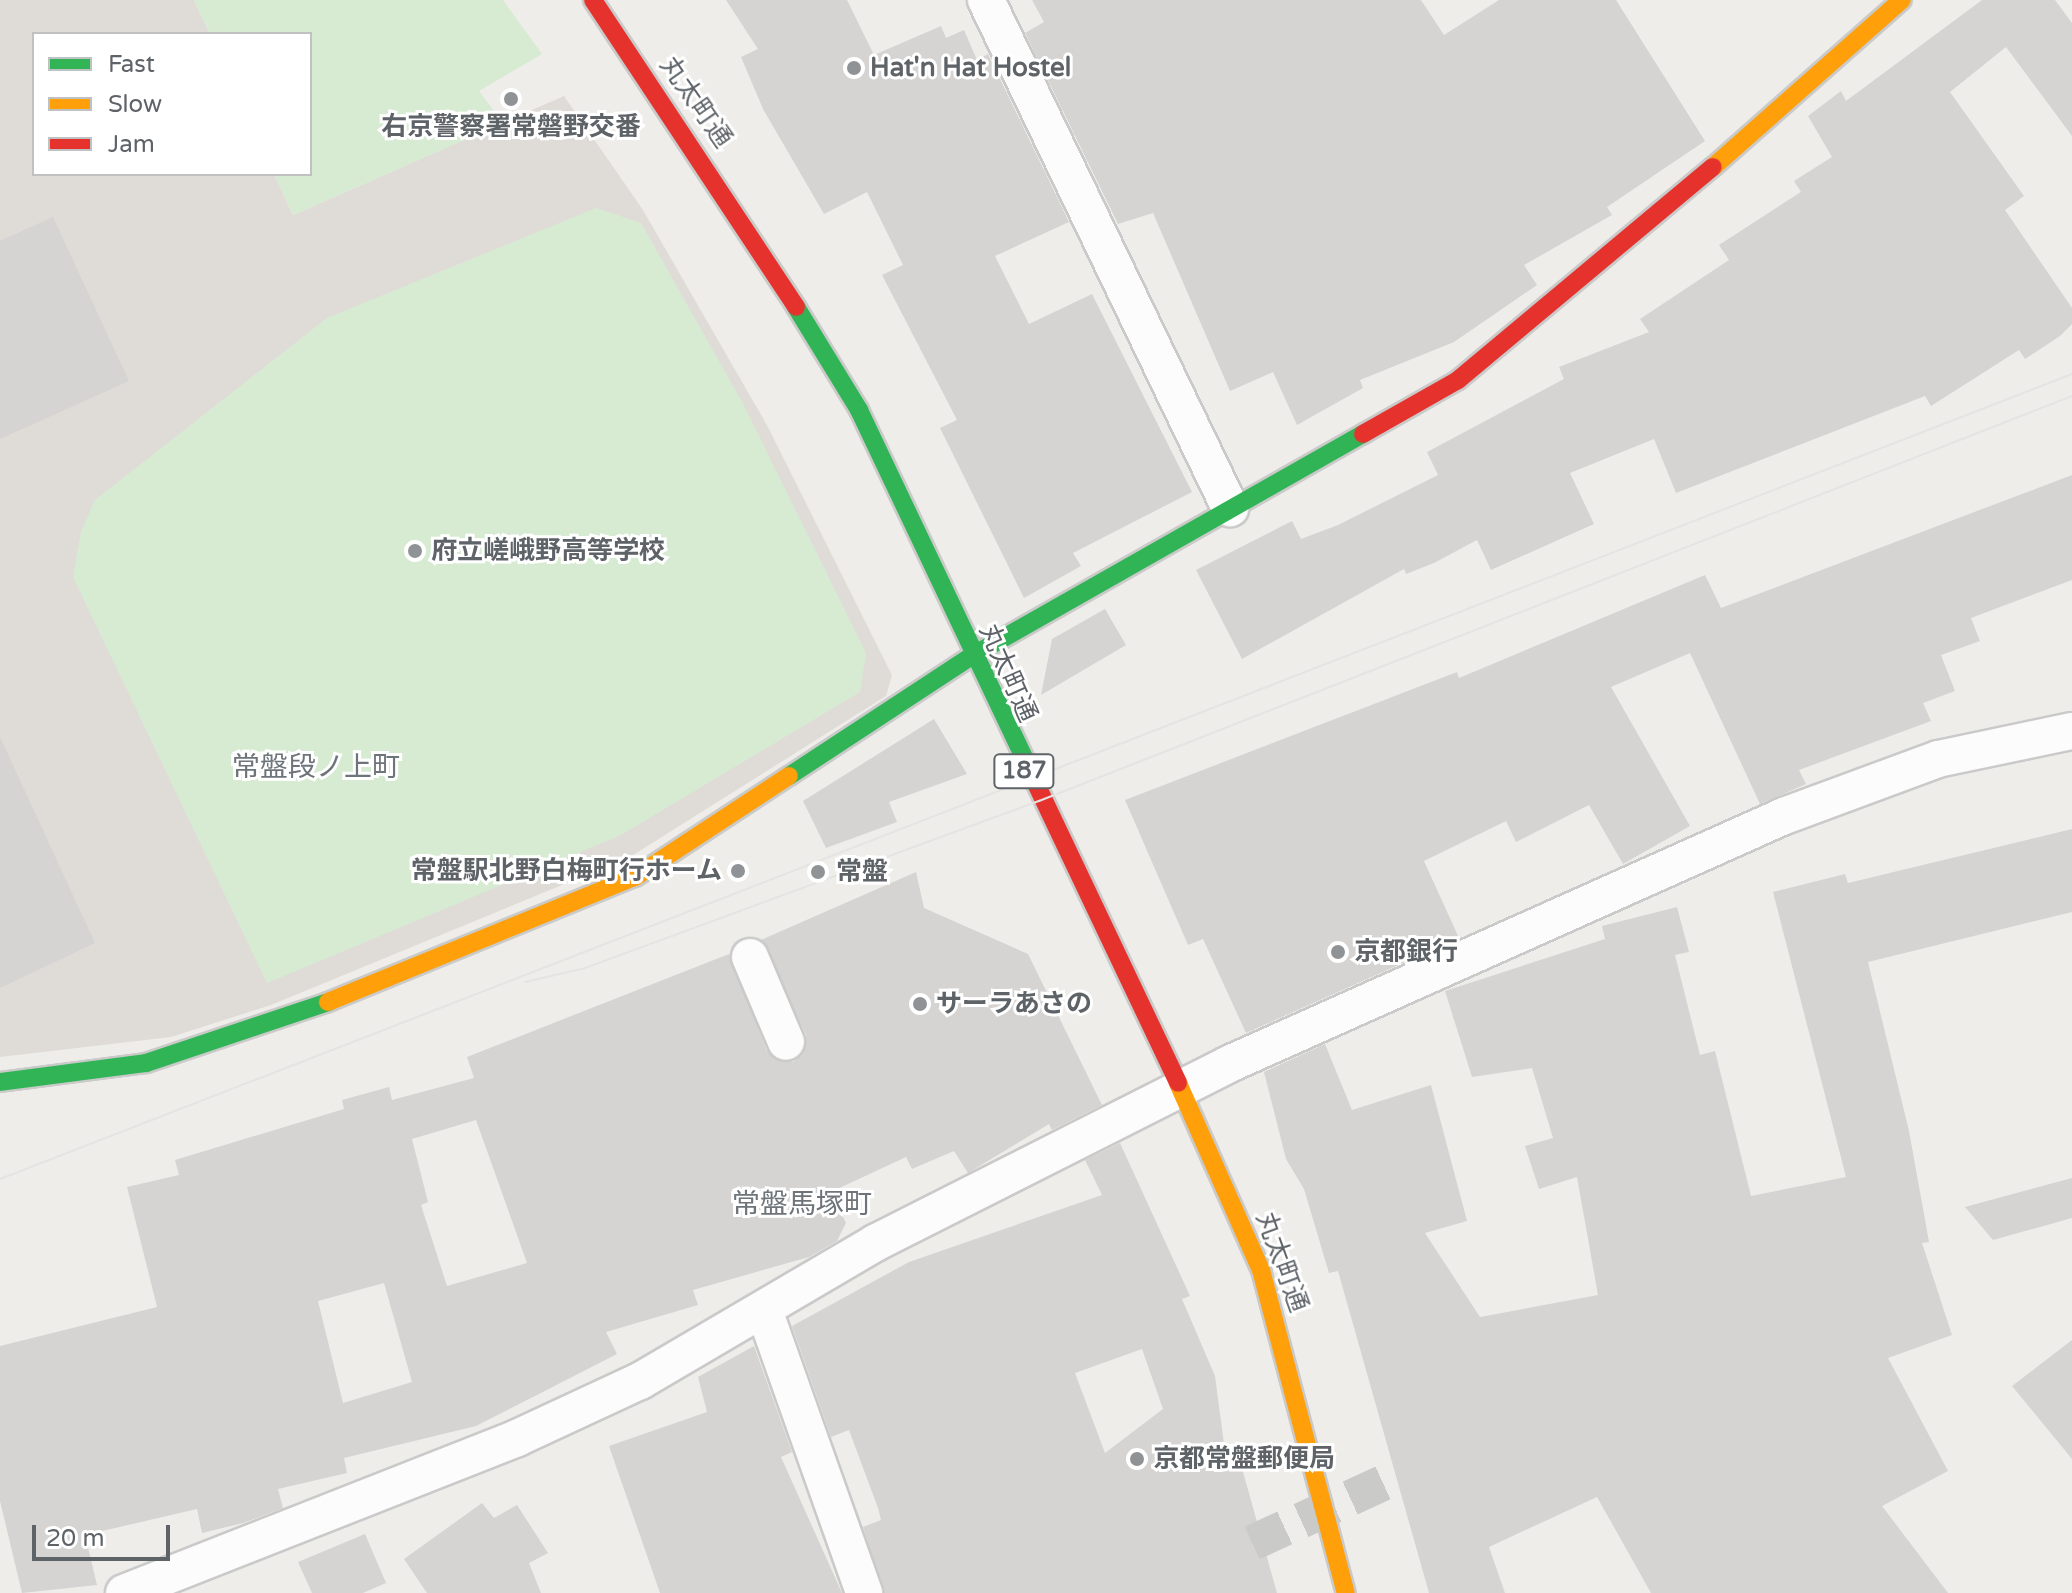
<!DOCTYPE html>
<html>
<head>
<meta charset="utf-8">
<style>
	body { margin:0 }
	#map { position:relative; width:2072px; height:1593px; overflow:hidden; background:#eeede9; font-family:"Varela Round","Noto Sans JP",sans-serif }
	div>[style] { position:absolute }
	.education>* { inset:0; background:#dfdcd7 }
	.green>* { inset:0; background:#d7ebd3 }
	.building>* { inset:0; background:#d5d4d2 }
	.street-tunnel>* { height:36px; margin-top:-18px; transform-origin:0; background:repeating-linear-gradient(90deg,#cacac9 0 36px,transparent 0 54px) }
	.roads { filter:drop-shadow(2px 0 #c9cac9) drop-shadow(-2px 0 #c9cac9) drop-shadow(0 2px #c9cac9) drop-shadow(0 -2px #c9cac9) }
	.street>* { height:36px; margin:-18px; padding:0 18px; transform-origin:18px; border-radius:18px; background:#fcfcfc }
	.fast>* { height:18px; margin:-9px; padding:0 9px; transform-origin:9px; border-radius:9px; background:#30b455 }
	.slow>* { height:18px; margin:-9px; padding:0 9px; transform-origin:9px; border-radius:9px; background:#ff9f0a }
	.jam>* { height:18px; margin:-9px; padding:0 9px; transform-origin:9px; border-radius:9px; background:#e5322d }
	.tram>* { height:2px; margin:-1px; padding:0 1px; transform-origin:1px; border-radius:1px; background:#e3e4e3 }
	.dots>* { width:22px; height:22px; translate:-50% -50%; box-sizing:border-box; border:4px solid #fff; border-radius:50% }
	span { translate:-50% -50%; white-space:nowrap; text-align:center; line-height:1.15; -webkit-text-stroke:6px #fff; paint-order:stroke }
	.shield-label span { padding:2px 6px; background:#fff; border:2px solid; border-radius:6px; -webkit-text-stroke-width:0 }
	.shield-label { font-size:24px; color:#5e6368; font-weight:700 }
	.poi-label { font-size:26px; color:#5e6368; font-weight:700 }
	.left { translate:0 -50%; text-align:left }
	.right { translate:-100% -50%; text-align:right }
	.street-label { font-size:26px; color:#5e6368 }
	.neighbourhood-label { font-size:28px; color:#6e757a }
	.legend { position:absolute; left:32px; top:32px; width:280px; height:144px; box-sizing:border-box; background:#fff; border:2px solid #bfc1c3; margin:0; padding:10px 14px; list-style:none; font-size:24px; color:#5e6368 }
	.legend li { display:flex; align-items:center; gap:16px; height:40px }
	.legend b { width:40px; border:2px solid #bfc1c3 }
	.scale { position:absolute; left:32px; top:1525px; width:138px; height:36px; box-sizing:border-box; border:4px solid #5e6368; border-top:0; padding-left:10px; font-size:24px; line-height:28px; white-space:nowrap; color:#5e6368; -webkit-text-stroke:6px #fff; paint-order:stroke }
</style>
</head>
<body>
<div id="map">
	<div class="education">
		<div style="clip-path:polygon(0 0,194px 0,210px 34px,34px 34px,34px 174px,274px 174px,293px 215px,564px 96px,643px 210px,768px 427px,892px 675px,886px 696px,630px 857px,271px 1005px,171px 1037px,0 1057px)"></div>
	</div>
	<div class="green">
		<div style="clip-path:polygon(194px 0,503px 0,542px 54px,479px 91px,503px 123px,293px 215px,274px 174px,310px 174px,310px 34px,210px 34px)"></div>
		<div style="clip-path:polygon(596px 208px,641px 223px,742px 402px,866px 653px,860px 692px,621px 835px,267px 983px,73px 577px,81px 532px,95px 500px,327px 318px)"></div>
	</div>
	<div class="building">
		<div style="clip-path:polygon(726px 0,847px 0,874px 55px,941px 26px,946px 38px,964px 30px,977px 60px,988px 54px,1069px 222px,995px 256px,1029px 324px,1092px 294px,1192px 492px,1073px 553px,1081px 566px,1024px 598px,940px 428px,957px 420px,882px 275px,903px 265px,867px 192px,824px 214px,763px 109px,741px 57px,758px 49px)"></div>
		<div style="clip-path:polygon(1032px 0,1421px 0,1444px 35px,1499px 0,1616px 0,1705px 141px,1607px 207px,1612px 215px,1524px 265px,1537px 285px,1454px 342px,1360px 380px,1363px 388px,1297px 425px,1273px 372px,1230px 391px,1153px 213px,1118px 224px,1025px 33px,1044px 22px)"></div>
		<div style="clip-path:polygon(1982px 0,2055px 0,2072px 23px,2072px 136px,2006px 47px,1950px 92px,2024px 196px,2005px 210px,2072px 308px,2072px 324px,2060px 336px,2025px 359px,2019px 350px,1931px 406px,1925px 396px,1676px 493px,1654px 439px,1570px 473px,1594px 524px,1491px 570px,1477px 540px,1434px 563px,1406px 574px,1404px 569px,1242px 659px,1196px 570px,1292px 521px,1301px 539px,1338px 525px,1438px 475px,1427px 452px,1564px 379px,1559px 367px,1649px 332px,1640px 319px,1729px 260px,1719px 245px,1801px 192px,1794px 181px,1832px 157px,1808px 116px,1841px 91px,1846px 101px)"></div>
		<div style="clip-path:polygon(53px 217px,129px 381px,0 439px,0 241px)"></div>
		<div style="clip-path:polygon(2072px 475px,2072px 580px,1971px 618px,1980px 641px,1941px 655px,1955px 691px,1923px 703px,1931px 721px,1799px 770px,1806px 784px,1760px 804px,1690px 653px,1611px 687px,1690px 826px,1623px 864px,1589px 805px,1516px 842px,1506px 821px,1424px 861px,1459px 938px,1246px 1033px,1203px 939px,1188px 945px,1125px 800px,1457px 672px,1459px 678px,1705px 575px,1721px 608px)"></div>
		<div style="clip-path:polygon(1105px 609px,1126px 645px,1041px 695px,1052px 639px)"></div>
		<div style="clip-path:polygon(934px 719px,967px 774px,889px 802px,897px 822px,826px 848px,803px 801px)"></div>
		<div style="clip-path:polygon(0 737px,95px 943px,0 988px)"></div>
		<div style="clip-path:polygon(2072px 829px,2072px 912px,1868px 962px,1909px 1131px,1929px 1242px,1922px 1243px,1952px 1335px,1888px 1358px,1948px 1471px,1882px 1506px,1948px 1593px,1651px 1593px,1597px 1497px,1489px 1547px,1505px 1593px,1429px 1593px,1338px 1271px,1329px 1273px,1304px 1189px,1286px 1159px,1264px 1072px,1325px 1044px,1352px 1110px,1431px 1085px,1467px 1221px,1425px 1233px,1480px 1317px,1598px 1295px,1577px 1177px,1539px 1189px,1525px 1146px,1553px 1138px,1532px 1068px,1472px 1077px,1445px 991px,1605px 939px,1602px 926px,1677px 907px,1689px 952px,1675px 955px,1700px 1055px,1715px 1051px,1751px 1196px,1846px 1177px,1773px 892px,1845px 874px,1848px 883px)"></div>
		<div style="clip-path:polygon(evenodd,916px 872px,924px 908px,1028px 954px,1102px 1105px,1052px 1130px,1049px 1124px,968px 1173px,954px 1151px,912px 1169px,906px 1157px,831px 1192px,846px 1223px,837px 1241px,809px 1257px,693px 1290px,698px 1305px,606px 1332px,617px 1354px,476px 1426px,344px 1458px,347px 1473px,278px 1489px,283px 1508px,243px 1523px,202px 1533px,197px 1509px,85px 1535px,97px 1585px,22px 1593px,0 1501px,0 1346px,157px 1307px,127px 1187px,179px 1175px,175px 1160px,344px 1109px,342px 1100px,389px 1087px,392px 1100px,474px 1078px,467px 1057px,729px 954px,767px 1051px,793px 1062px,803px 1054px,806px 1035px,761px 940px,916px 872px,476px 1120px,527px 1263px,447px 1286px,421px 1205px,428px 1202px,412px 1139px,476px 1120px,916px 872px,384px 1283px,412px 1382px,343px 1403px,318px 1301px,384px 1283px)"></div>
		<div style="clip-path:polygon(evenodd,1120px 1143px,1190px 1296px,1182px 1299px,1215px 1376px,1226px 1459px,1238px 1454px,1277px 1593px,884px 1593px,863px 1527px,881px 1520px,878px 1508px,849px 1430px,831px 1437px,792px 1326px,909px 1262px,1102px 1195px,1085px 1160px,1120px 1143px,1142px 1349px,1163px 1409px,1105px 1453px,1075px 1373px,1142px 1349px)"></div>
		<div style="clip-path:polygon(2072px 1178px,2072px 1218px,1993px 1240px,1965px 1207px)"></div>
		<div style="clip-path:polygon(2072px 1340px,2072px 1459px,2012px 1386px)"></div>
		<div style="clip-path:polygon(754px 1346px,792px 1452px,781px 1457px,842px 1593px,660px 1593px,609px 1446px,707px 1412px,698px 1377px)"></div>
		<div style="clip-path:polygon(482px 1503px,494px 1518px,517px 1505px,548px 1553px,529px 1563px,541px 1593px,427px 1593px,404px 1559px)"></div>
		<div style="clip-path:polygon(365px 1534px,386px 1583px,363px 1593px,312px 1593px,298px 1562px)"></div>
	</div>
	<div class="street-tunnel">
		<div style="left:1252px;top:1543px;width:158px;rotate:-24.6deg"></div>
	</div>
	<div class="roads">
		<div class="street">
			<div style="left:986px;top:0;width:564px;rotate:64.34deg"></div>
			<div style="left:750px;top:957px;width:92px;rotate:67deg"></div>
			<div style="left:764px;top:1310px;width:300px;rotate:70.5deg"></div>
			<div style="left:124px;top:1593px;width:422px;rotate:-21.5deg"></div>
			<div style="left:517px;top:1438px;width:136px;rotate:-24.9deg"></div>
			<div style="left:640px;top:1381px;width:273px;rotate:-30.4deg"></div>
			<div style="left:875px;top:1243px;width:397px;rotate:-26.8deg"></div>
			<div style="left:1229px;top:1064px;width:608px;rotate:-24.08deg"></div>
			<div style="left:1784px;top:816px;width:164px;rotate:-20.3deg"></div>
			<div style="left:1938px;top:759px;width:137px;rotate:-11.8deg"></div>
		</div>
		<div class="fast">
			<div style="left:796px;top:307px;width:121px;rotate:58.5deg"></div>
			<div style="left:859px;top:410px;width:402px;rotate:64.6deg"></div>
			<div style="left:789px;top:776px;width:219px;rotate:-33.3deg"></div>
			<div style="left:972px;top:656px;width:450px;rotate:-29.6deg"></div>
			<div style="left:0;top:1082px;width:147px;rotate:-7.4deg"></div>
			<div style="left:146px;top:1063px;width:192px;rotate:-18.5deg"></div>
		</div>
		<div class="slow">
			<div style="left:1713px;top:167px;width:252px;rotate:-41.5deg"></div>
			<div style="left:328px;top:1002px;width:331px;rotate:-22.2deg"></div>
			<div style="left:635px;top:877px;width:184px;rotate:-33.3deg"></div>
			<div style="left:1178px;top:1083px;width:205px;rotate:66.1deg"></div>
			<div style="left:1261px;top:1270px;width:334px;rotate:75.3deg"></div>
		</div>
		<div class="jam">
			<div style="left:593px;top:0;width:368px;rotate:56.5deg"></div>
			<div style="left:1363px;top:434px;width:109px;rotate:-29.6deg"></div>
			<div style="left:1458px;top:380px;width:332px;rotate:-39.9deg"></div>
			<div style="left:1031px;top:773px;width:343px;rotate:64.6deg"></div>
		</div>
	</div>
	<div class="tram">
		<div style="left:525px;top:982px;width:62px;rotate:-13.1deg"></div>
		<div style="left:585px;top:968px;width:484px;rotate:-20.2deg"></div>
		<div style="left:1039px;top:801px;width:1110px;rotate:-21.41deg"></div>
		<div style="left:0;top:1179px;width:2223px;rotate:-21.23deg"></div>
	</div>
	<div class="dots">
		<div style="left:854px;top:68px;background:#909395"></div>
		<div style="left:511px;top:99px;background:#909395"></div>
		<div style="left:415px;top:551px;background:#909395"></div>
		<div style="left:738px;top:871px;background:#909395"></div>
		<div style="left:818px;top:872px;background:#909395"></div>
		<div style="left:1338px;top:952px;background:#909395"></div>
		<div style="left:920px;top:1004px;background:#909395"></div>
		<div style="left:1137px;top:1459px;background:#909395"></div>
	</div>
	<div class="shield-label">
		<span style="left:1024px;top:771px">187</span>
	</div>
	<div class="poi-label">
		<span class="left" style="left:870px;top:68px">Hat'n Hat Hostel</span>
		<span style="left:511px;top:127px">右京警察署常磐野交番</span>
		<span class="left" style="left:431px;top:551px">府立嵯峨野高等学校</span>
		<span class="right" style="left:722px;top:871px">常盤駅北野白梅町行ホーム</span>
		<span class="left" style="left:836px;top:872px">常盤</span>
		<span class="left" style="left:1354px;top:952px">京都銀行</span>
		<span class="left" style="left:936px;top:1004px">サーラあさの</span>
		<span class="left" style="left:1153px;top:1459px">京都常盤郵便局</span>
	</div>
	<div class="street-label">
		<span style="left:696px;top:102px;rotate:55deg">丸太町通</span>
		<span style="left:1008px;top:673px;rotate:66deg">丸太町通</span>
		<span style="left:1282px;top:1262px;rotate:70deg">丸太町通</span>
	</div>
	<div class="neighbourhood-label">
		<span style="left:316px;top:767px">常盤段ノ上町</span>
		<span style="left:802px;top:1204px">常盤馬塚町</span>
	</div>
	<ul class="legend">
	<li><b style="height:10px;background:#30b455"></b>Fast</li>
	<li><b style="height:10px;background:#ff9f0a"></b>Slow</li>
	<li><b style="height:10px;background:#e5322d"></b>Jam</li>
	</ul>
	<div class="scale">20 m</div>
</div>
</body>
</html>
